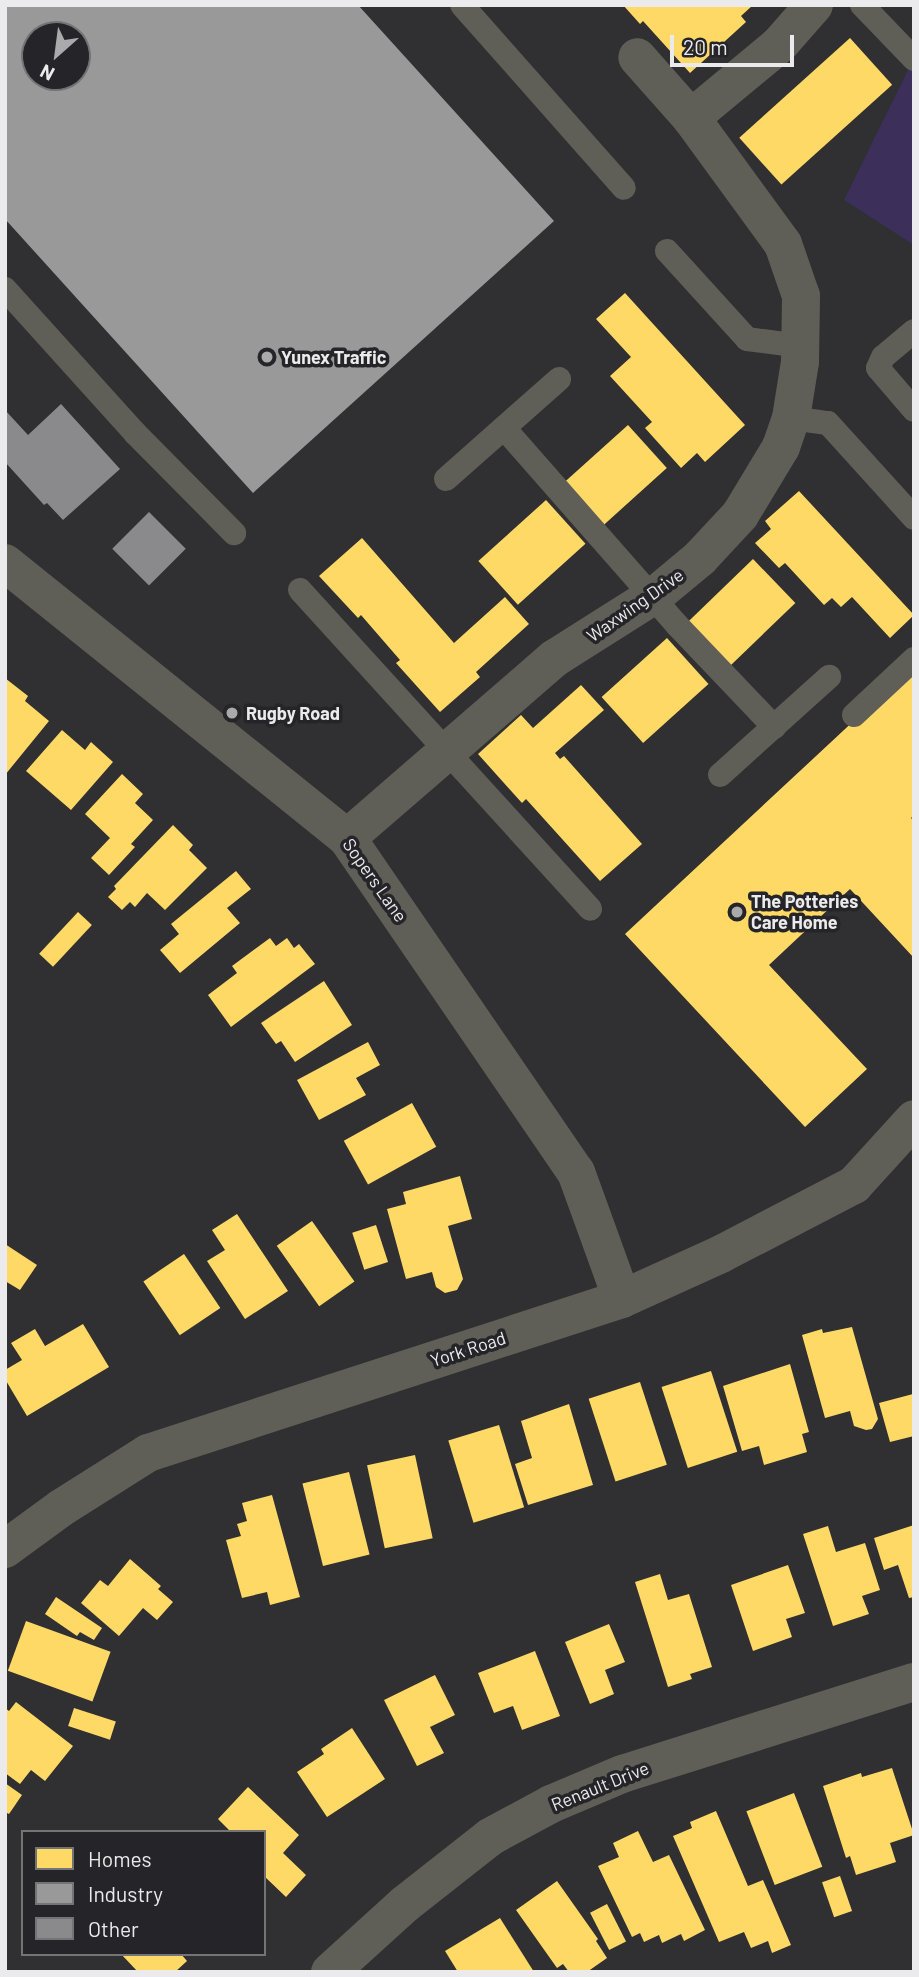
<!DOCTYPE html>
<html>
<head>
<meta charset="utf-8">
<style>
	body { margin:0 }
	#map { position:relative; width:919px; height:1977px; overflow:hidden; background:#302f31; font-family:Barlow,sans-serif }
	div>[style] { position:absolute }
	.green>* { inset:0; background:#3c2f5a }
	.homes>* { inset:0; background:#ffd966; transform-origin:0 0 }
	.industry>* { inset:0; background:#999 }
	.building>* { inset:0; background:#8a898b; transform-origin:0 0 }
	.lane>* { height:24px; margin:-12px; padding:0 12px; transform-origin:12px; border-radius:12px; background:#5f5f58 }
	.street>* { height:38px; margin:-19px; padding:0 19px; transform-origin:19px; border-radius:19px; background:#5f5f58 }
	.dots>* { width:19px; height:19px; translate:-50% -50%; box-sizing:border-box; border:4px solid #252428; border-radius:50% }
	span { translate:-50% -50%; white-space:nowrap; text-align:center; line-height:1.15; -webkit-text-stroke:7px #252428; paint-order:stroke }
	.poi-label { font-size:18px; color:#ebebed; font-weight:700 }
	.left { translate:0 -50%; text-align:left }
	.street-label { font-size:18px; color:#ebebed }
	.frame { position:absolute; inset:0; border:7px solid #ebebed; pointer-events:none }
	.legend { position:absolute; left:21px; top:1830px; width:245px; height:126px; box-sizing:border-box; background:#252428; border:2px solid #747477; margin:0; padding:9px 12px; list-style:none; font-size:21px; color:#ebebed }
	.legend li { display:flex; align-items:center; gap:14px; height:35px }
	.legend b { width:35px; border:2px solid #747477 }
	.north { position:absolute; left:21px; top:21px; width:70px; height:70px; box-sizing:border-box; background:#252428; border:2px solid #747477; border-radius:50%; rotate:208deg; font-size:19px; font-weight:700; line-height:28px; text-align:center; color:#ebebed }
	.north::after { content:''; display:block; margin:auto; width:24px; height:32px; background:#aaa9ab; clip-path:polygon(50% 0,100% 100%,50% 72%,0 100%) }
	.scale { position:absolute; left:670px; top:35px; width:124px; height:32px; box-sizing:border-box; border:4px solid #ebebed; border-top:0; padding-left:9px; font-size:21px; line-height:24px; white-space:nowrap; color:#ebebed; -webkit-text-stroke:5px #252428; paint-order:stroke }
</style>
</head>
<body>
<div id="map">
	<div class="green">
		<div style="clip-path:polygon(914px 58px,914px 245px,844px 200px)"></div>
	</div>
	<div class="homes">
		<div style="clip-path:polygon(623px 5px,753px 5px,741px 16px,746px 22px,690px 73px,643px 21px,640px 24px)"></div>
		<div style="left:850px;top:38px;width:63px;height:149px;rotate:48deg"></div>
		<div style="clip-path:polygon(625px 293px,745px 425px,705px 462px,697px 453px,681px 468px,645px 428px,652px 422px,610px 376px,631px 357px,596px 319px)"></div>
		<div style="left:628px;top:425px;width:58px;height:86px;rotate:48deg"></div>
		<div style="clip-path:polygon(799px 491px,914px 615px,890px 638px,852px 597px,841px 607px,832px 598px,824px 605px,785px 563px,779px 568px,755px 543px,771px 529px,765px 521px)"></div>
		<div style="left:546px;top:500px;width:59px;height:91px;rotate:48deg"></div>
		<div style="clip-path:polygon(362px 538px,454px 643px,505px 597px,529px 624px,476px 672px,480px 677px,440px 712px,396px 663px,400px 660px,361px 615px,358px 618px,319px 576px)"></div>
		<div style="left:753px;top:559px;width:61px;height:92px;rotate:46deg"></div>
		<div style="left:667px;top:638px;width:62px;height:88px;rotate:48deg"></div>
		<div style="clip-path:polygon(914px 672px,914px 815px,911px 818px,914px 821px,914px 958px,850px 889px,769px 965px,867px 1069px,805px 1127px,625px 934px,903px 675px)"></div>
		<div style="clip-path:polygon(5px 678px,28px 696px,25px 701px,49px 721px,5px 775px)"></div>
		<div style="clip-path:polygon(581px 685px,604px 710px,555px 753px,560px 759px,564px 756px,642px 844px,600px 881px,526px 799px,522px 803px,478px 754px,521px 715px,533px 728px)"></div>
		<div style="clip-path:polygon(62px 730px,85px 750px,91px 742px,113px 762px,71px 810px,26px 771px)"></div>
		<div style="clip-path:polygon(122px 774px,143px 794px,135px 803px,153px 820px,131px 844px,135px 847px,109px 875px,91px 858px,110px 838px,85px 814px)"></div>
		<div style="clip-path:polygon(173px 825px,193px 845px,189px 850px,207px 868px,165px 910px,147px 893px,135px 907px,130px 902px,122px 910px,108px 897px,116px 889px,114px 886px)"></div>
		<div style="clip-path:polygon(236px 871px,251px 889px,227px 908px,240px 923px,180px 973px,160px 950px,179px 934px,171px 924px)"></div>
		<div style="left:78px;top:912px;width:19px;height:57px;rotate:43deg"></div>
		<div style="clip-path:polygon(270px 938px,276px 946px,287px 938px,294px 948px,299px 944px,315px 964px,231px 1027px,208px 995px,237px 973px,232px 966px)"></div>
		<div style="clip-path:polygon(324px 981px,352px 1025px,295px 1062px,281px 1041px,276px 1044px,261px 1023px)"></div>
		<div style="clip-path:polygon(368px 1042px,380px 1065px,356px 1078px,366px 1095px,319px 1120px,297px 1080px)"></div>
		<div style="left:412px;top:1103px;width:50px;height:78px;rotate:61deg"></div>
		<div style="clip-path:polygon(460px 1176px,472px 1219px,448px 1226px,463px 1279px,457px 1290px,445px 1293px,436px 1287px,432px 1272px,406px 1279px,387px 1209px,406px 1204px,403px 1192px)"></div>
		<div style="clip-path:polygon(237px 1214px,288px 1291px,245px 1319px,207px 1261px,225px 1250px,212px 1230px)"></div>
		<div style="left:312px;top:1221px;width:74px;height:43px;rotate:55deg"></div>
		<div style="left:376px;top:1225px;width:39px;height:25px;rotate:72deg"></div>
		<div style="clip-path:polygon(5px 1244px,37px 1265px,20px 1290px,5px 1281px)"></div>
		<div style="left:184px;top:1254px;width:65px;height:49px;rotate:56deg"></div>
		<div style="clip-path:polygon(83px 1324px,109px 1367px,27px 1416px,5px 1379px,5px 1370px,22px 1360px,11px 1343px,35px 1329px,45px 1346px)"></div>
		<div style="clip-path:polygon(852px 1327px,878px 1419px,872px 1429px,866px 1430px,854px 1426px,850px 1411px,825px 1418px,802px 1335px,822px 1329px,823px 1333px)"></div>
		<div style="clip-path:polygon(790px 1364px,809px 1432px,802px 1434px,807px 1452px,764px 1465px,759px 1446px,742px 1451px,723px 1386px)"></div>
		<div style="left:711px;top:1371px;width:85px;height:52px;rotate:72deg"></div>
		<div style="left:640px;top:1382px;width:87px;height:54px;rotate:72deg"></div>
		<div style="clip-path:polygon(913px 1394px,914px 1436px,890px 1442px,879px 1403px)"></div>
		<div style="clip-path:polygon(569px 1404px,593px 1485px,528px 1505px,515px 1464px,532px 1458px,521px 1421px)"></div>
		<div style="left:499px;top:1425px;width:86px;height:53px;rotate:73deg"></div>
		<div style="left:415px;top:1455px;width:85px;height:49px;rotate:78deg"></div>
		<div style="left:349px;top:1472px;width:85px;height:48px;rotate:76deg"></div>
		<div style="clip-path:polygon(272px 1495px,300px 1597px,270px 1605px,267px 1592px,242px 1598px,226px 1540px,241px 1536px,237px 1524px,247px 1521px,242px 1503px)"></div>
		<div style="clip-path:polygon(914px 1525px,914px 1597px,909px 1598px,898px 1565px,884px 1570px,874px 1538px)"></div>
		<div style="clip-path:polygon(828px 1526px,836px 1552px,865px 1543px,880px 1590px,862px 1596px,869px 1614px,833px 1626px,803px 1534px)"></div>
		<div style="clip-path:polygon(130px 1559px,161px 1586px,158px 1589px,173px 1602px,157px 1620px,143px 1608px,119px 1636px,81px 1603px,100px 1580px,108px 1586px)"></div>
		<div style="clip-path:polygon(788px 1565px,805px 1613px,786px 1619px,792px 1637px,753px 1651px,731px 1585px)"></div>
		<div style="clip-path:polygon(660px 1574px,668px 1600px,689px 1594px,712px 1667px,690px 1674px,692px 1679px,668px 1687px,635px 1582px)"></div>
		<div style="clip-path:polygon(56px 1597px,102px 1628px,94px 1640px,80px 1632px,77px 1636px,45px 1614px)"></div>
		<div style="left:26px;top:1621px;width:90px;height:53px;rotate:20deg"></div>
		<div style="clip-path:polygon(609px 1624px,625px 1662px,605px 1670px,614px 1694px,590px 1704px,565px 1642px)"></div>
		<div style="clip-path:polygon(535px 1651px,560px 1716px,522px 1730px,513px 1706px,494px 1713px,478px 1673px)"></div>
		<div style="clip-path:polygon(435px 1675px,455px 1715px,430px 1727px,444px 1753px,417px 1766px,384px 1700px)"></div>
		<div style="clip-path:polygon(16px 1702px,73px 1746px,45px 1781px,31px 1770px,20px 1784px,5px 1773px,5px 1708px,9px 1711px)"></div>
		<div style="left:74px;top:1708px;width:44px;height:19px;rotate:18deg"></div>
		<div style="clip-path:polygon(352px 1728px,385px 1779px,327px 1817px,297px 1772px,324px 1754px,321px 1749px)"></div>
		<div style="clip-path:polygon(892px 1768px,914px 1835px,890px 1843px,896px 1862px,856px 1875px,850px 1856px,846px 1858px,823px 1786px,861px 1773px,862px 1777px)"></div>
		<div style="clip-path:polygon(5px 1783px,22px 1795px,9px 1814px,5px 1812px)"></div>
		<div style="clip-path:polygon(248px 1787px,299px 1835px,283px 1853px,306px 1875px,286px 1897px,264px 1876px,264px 1832px,231px 1832px,218px 1819px)"></div>
		<div style="left:794px;top:1793px;width:79px;height:51px;rotate:69deg"></div>
		<div style="clip-path:polygon(716px 1811px,748px 1886px,763px 1880px,791px 1945px,772px 1953px,768px 1941px,751px 1948px,744px 1932px,719px 1942px,673px 1836px,692px 1828px,690px 1822px)"></div>
		<div style="clip-path:polygon(638px 1831px,653px 1862px,669px 1855px,705px 1930px,684px 1941px,681px 1934px,662px 1943px,659px 1935px,644px 1942px,640px 1933px,632px 1937px,598px 1866px,619px 1857px,613px 1843px)"></div>
		<div style="left:840px;top:1876px;width:37px;height:19px;rotate:71deg"></div>
		<div style="clip-path:polygon(557px 1881px,598px 1939px,596px 1941px,607px 1958px,587px 1972px,569px 1972px,563px 1964px,557px 1968px,516px 1910px)"></div>
		<div style="left:607px;top:1904px;width:42px;height:19px;rotate:63deg"></div>
		<div style="clip-path:polygon(500px 1918px,534px 1972px,458px 1972px,445px 1951px)"></div>
		<div style="clip-path:polygon(121px 1954px,181px 1954px,187px 1961px,175px 1972px,138px 1972px)"></div>
	</div>
	<div class="industry">
		<div style="clip-path:polygon(evenodd,5px 5px,358px 5px,554px 221px,253px 493px,5px 219px,5px 5px,35px 35px,77px 35px,77px 77px,35px 77px,35px 35px)"></div>
	</div>
	<div class="building">
		<div style="clip-path:polygon(61px 404px,120px 469px,63px 520px,47px 503px,44px 505px,5px 462px,5px 410px,28px 435px)"></div>
		<div style="left:149px;top:512px;width:52px;height:52px;rotate:45deg"></div>
	</div>
	<div class="lane">
		<div style="left:462px;top:5px;width:244px;rotate:48.5deg"></div>
		<div style="left:862px;top:5px;width:75px;rotate:46.1deg"></div>
		<div style="left:667px;top:251px;width:119px;rotate:47.7deg"></div>
		<div style="left:747px;top:339px;width:53px;rotate:7.5deg"></div>
		<div style="left:5px;top:289px;width:194px;rotate:47.9deg"></div>
		<div style="left:135px;top:433px;width:141px;rotate:45.3deg"></div>
		<div style="left:914px;top:331px;width:40px;rotate:140deg"></div>
		<div style="left:883px;top:357px;width:12px;rotate:114deg"></div>
		<div style="left:878px;top:368px;width:55px;rotate:49.4deg"></div>
		<div style="left:791px;top:418px;width:37px;rotate:8deg"></div>
		<div style="left:828px;top:423px;width:128px;rotate:47.8deg"></div>
		<div style="left:504px;top:428px;width:262px;rotate:48.7deg"></div>
		<div style="left:677px;top:625px;width:141px;rotate:46.4deg"></div>
		<div style="left:446px;top:479px;width:151px;rotate:-41.5deg"></div>
		<div style="left:300px;top:590px;width:431px;rotate:47.7deg"></div>
		<div style="left:854px;top:715px;width:82px;rotate:-43deg"></div>
		<div style="left:720px;top:775px;width:147px;rotate:-42deg"></div>
	</div>
	<div class="street">
		<div style="left:691px;top:118px;width:114px;rotate:-39.7deg"></div>
		<div style="left:779px;top:45px;width:53px;rotate:-48.8deg"></div>
		<div style="left:5px;top:563px;width:439px;rotate:38.8deg"></div>
		<div style="left:347px;top:838px;width:405px;rotate:55.6deg"></div>
		<div style="left:576px;top:1172px;width:135px;rotate:70.1deg"></div>
		<div style="left:347px;top:838px;width:275px;rotate:-40.9deg"></div>
		<div style="left:555px;top:658px;width:122px;rotate:-32.3deg"></div>
		<div style="left:658px;top:593px;width:55px;rotate:-39.8deg"></div>
		<div style="left:700px;top:558px;width:59px;rotate:-47.1deg"></div>
		<div style="left:740px;top:515px;width:79px;rotate:-58.9deg"></div>
		<div style="left:781px;top:447px;width:31px;rotate:-71deg"></div>
		<div style="left:791px;top:418px;width:57px;rotate:-80.9deg"></div>
		<div style="left:800px;top:362px;width:66px;rotate:-89.1deg"></div>
		<div style="left:801px;top:296px;width:55px;rotate:-109.1deg"></div>
		<div style="left:783px;top:244px;width:156px;rotate:-126.1deg"></div>
		<div style="left:691px;top:118px;width:81px;rotate:-131.5deg"></div>
		<div style="left:5px;top:1549px;width:69px;rotate:-36.2deg"></div>
		<div style="left:61px;top:1508px;width:103px;rotate:-32.3deg"></div>
		<div style="left:148px;top:1453px;width:498px;rotate:-18deg"></div>
		<div style="left:622px;top:1299px;width:109px;rotate:-24.4deg"></div>
		<div style="left:721px;top:1254px;width:150px;rotate:-27.4deg"></div>
		<div style="left:854px;top:1185px;width:89px;rotate:-47.7deg"></div>
		<div style="left:330px;top:1972px;width:101px;rotate:-42.2deg"></div>
		<div style="left:405px;top:1904px;width:108px;rotate:-38.2deg"></div>
		<div style="left:490px;top:1837px;width:69px;rotate:-28.4deg"></div>
		<div style="left:551px;top:1804px;width:77px;rotate:-22.9deg"></div>
		<div style="left:622px;top:1774px;width:306px;rotate:-17.5deg"></div>
	</div>
	<div class="dots">
		<div style="left:267px;top:357px;background:#aaa9ab"></div>
		<div style="left:232px;top:713px;background:#aaa9ab"></div>
		<div style="left:737px;top:912px;background:#aaa9ab"></div>
	</div>
	<div class="poi-label">
		<span class="left" style="left:281px;top:357px">Yunex Traffic</span>
		<span class="left" style="left:246px;top:713px">Rugby Road</span>
		<span class="left" style="left:751px;top:912px">The Potteries<br>Care Home</span>
	</div>
	<div class="street-label">
		<span style="left:635px;top:605px;rotate:-35deg">Waxwing Drive</span>
		<span style="left:375px;top:880px;rotate:55deg">Sopers Lane</span>
		<span style="left:468px;top:1349px;rotate:-18deg">York Road</span>
		<span style="left:600px;top:1786px;rotate:-22deg">Renault Drive</span>
	</div>
	<div class="frame"></div>
	<ul class="legend">
	<li><b style="height:19px;background:#ffd966"></b>Homes</li>
	<li><b style="height:19px;background:#999"></b>Industry</li>
	<li><b style="height:19px;background:#8a898b"></b>Other</li>
	</ul>
	<div class="north">N</div>
	<div class="scale">20 m</div>
</div>
</body>
</html>
